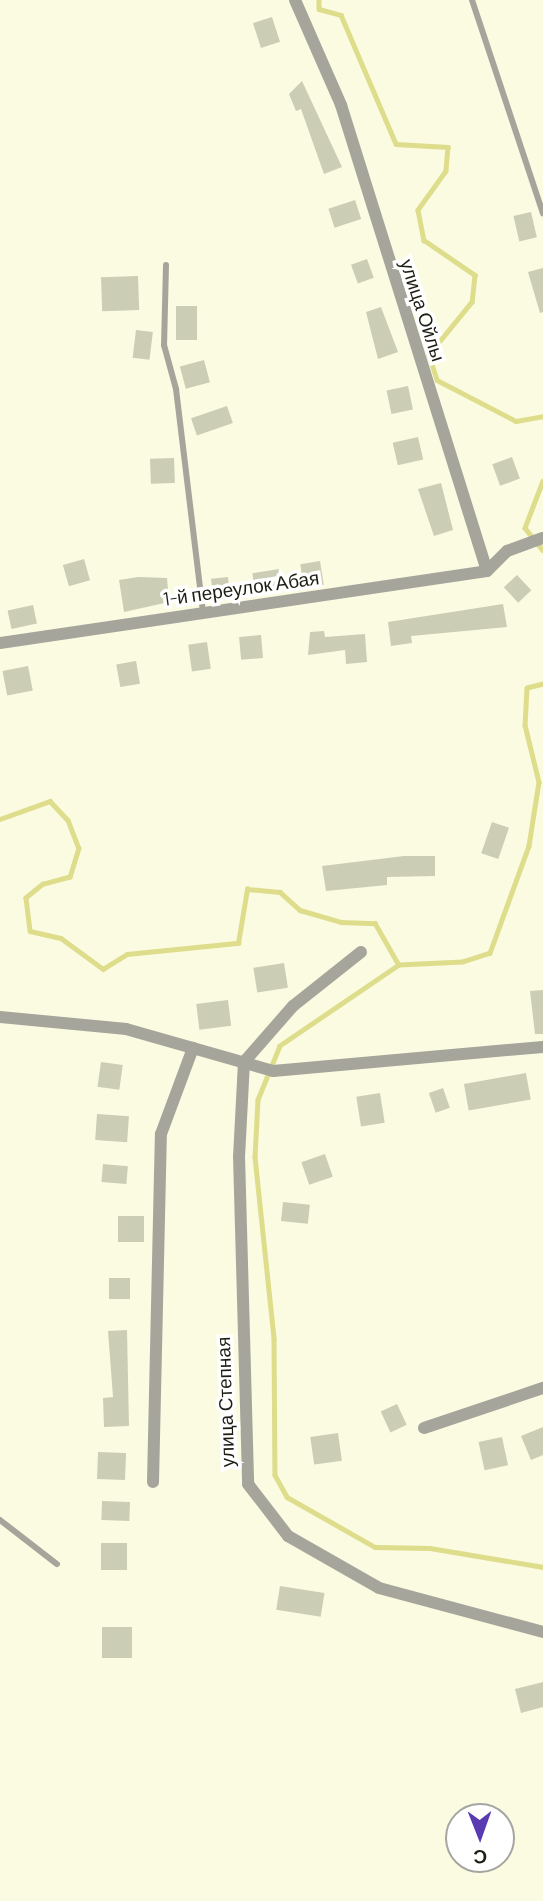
<!DOCTYPE html>
<html>
<head>
<meta charset="utf-8">
<style>
	body { margin:0 }
	#map { position:relative; width:543px; height:1901px; overflow:hidden; background:#fbfbe2; font-family:Barlow,sans-serif }
	div>[style] { position:absolute }
	.stream>* { height:4.5px; margin:-2.25px; padding:0 2.25px; transform-origin:2.25px; border-radius:2.25px; background:#dedd8c }
	.building>* { inset:0; background:#cccdb5; transform-origin:0 0 }
	.lane>* { height:6px; margin:-3px; padding:0 3px; transform-origin:3px; border-radius:3px; background:#a5a59b }
	.street>* { height:12px; margin:-6px; padding:0 6px; transform-origin:6px; border-radius:6px; background:#a5a59b }
	span { translate:-50% -50%; white-space:nowrap; text-align:center; line-height:1.15; -webkit-text-stroke:7px #fff; paint-order:stroke }
	.street-label { font-size:19px; color:#1d1d14 }
	.north { position:absolute; left:445px; top:1803px; width:70px; height:70px; box-sizing:border-box; background:#fff; border:2px solid #a5a5a1; border-radius:50%; rotate:179deg; font-size:19px; font-weight:700; line-height:28px; text-align:center; color:#1d1d14 }
	.north::after { content:''; display:block; margin:auto; width:24px; height:32px; background:#583bb3; clip-path:polygon(50% 0,100% 100%,50% 72%,0 100%) }
</style>
</head>
<body>
<div id="map">
	<div class="stream">
		<div style="left:319px;top:0;width:9px;rotate:90deg"></div>
		<div style="left:319px;top:9px;width:23px;rotate:15deg"></div>
		<div style="left:341px;top:15px;width:140px;rotate:66.9deg"></div>
		<div style="left:396px;top:144px;width:52px;rotate:3.3deg"></div>
		<div style="left:448px;top:147px;width:24px;rotate:95deg"></div>
		<div style="left:446px;top:171px;width:48px;rotate:125.7deg"></div>
		<div style="left:418px;top:210px;width:31px;rotate:79deg"></div>
		<div style="left:424px;top:240px;width:62px;rotate:34.5deg"></div>
		<div style="left:475px;top:275px;width:27px;rotate:96deg"></div>
		<div style="left:472px;top:302px;width:68px;rotate:129.1deg"></div>
		<div style="left:429px;top:355px;width:26px;rotate:72deg"></div>
		<div style="left:437px;top:380px;width:89px;rotate:27.4deg"></div>
		<div style="left:516px;top:421px;width:27px;rotate:-10deg"></div>
		<div style="left:543px;top:481px;width:50px;rotate:111deg"></div>
		<div style="left:525px;top:528px;width:28px;rotate:51deg"></div>
		<div style="left:543px;top:684px;width:16px;rotate:166deg"></div>
		<div style="left:527px;top:688px;width:37px;rotate:93deg"></div>
		<div style="left:525px;top:725px;width:59px;rotate:76.2deg"></div>
		<div style="left:539px;top:782px;width:65px;rotate:98.9deg"></div>
		<div style="left:529px;top:846px;width:114px;rotate:110deg"></div>
		<div style="left:490px;top:953px;width:28px;rotate:162deg"></div>
		<div style="left:463px;top:962px;width:64px;rotate:177.3deg"></div>
		<div style="left:399px;top:965px;width:144px;rotate:145.8deg"></div>
		<div style="left:280px;top:1046px;width:58px;rotate:112.2deg"></div>
		<div style="left:258px;top:1100px;width:57px;rotate:93deg"></div>
		<div style="left:255px;top:1157px;width:183px;rotate:84deg"></div>
		<div style="left:274px;top:1339px;width:136px;rotate:89.6deg"></div>
		<div style="left:275px;top:1475px;width:25px;rotate:61deg"></div>
		<div style="left:287px;top:1497px;width:101px;rotate:29.6deg"></div>
		<div style="left:375px;top:1547px;width:55px;rotate:1deg"></div>
		<div style="left:430px;top:1548px;width:115px;rotate:9.5deg"></div>
		<div style="left:0;top:819px;width:53px;rotate:-19.8deg"></div>
		<div style="left:50px;top:801px;width:26px;rotate:47deg"></div>
		<div style="left:68px;top:820px;width:30px;rotate:69deg"></div>
		<div style="left:79px;top:848px;width:30px;rotate:107deg"></div>
		<div style="left:70px;top:877px;width:28px;rotate:165deg"></div>
		<div style="left:43px;top:884px;width:22px;rotate:141deg"></div>
		<div style="left:26px;top:898px;width:33px;rotate:83deg"></div>
		<div style="left:30px;top:931px;width:32px;rotate:13deg"></div>
		<div style="left:61px;top:938px;width:52px;rotate:36.4deg"></div>
		<div style="left:103px;top:969px;width:28px;rotate:-32deg"></div>
		<div style="left:127px;top:954px;width:112px;rotate:-5.7deg"></div>
		<div style="left:238px;top:943px;width:55px;rotate:-80.5deg"></div>
		<div style="left:247px;top:889px;width:33px;rotate:5deg"></div>
		<div style="left:280px;top:892px;width:27px;rotate:42deg"></div>
		<div style="left:300px;top:910px;width:43px;rotate:16.3deg"></div>
		<div style="left:341px;top:922px;width:34px;rotate:2deg"></div>
		<div style="left:375px;top:923px;width:48px;rotate:60.3deg"></div>
	</div>
	<div class="building">
		<div style="left:272px;top:17px;width:26px;height:20px;rotate:72deg"></div>
		<div style="clip-path:polygon(302px 81px,342px 167px,324px 174px,301px 109px,296px 111px,289px 94px)"></div>
		<div style="left:355px;top:200px;width:20px;height:28px;rotate:72deg"></div>
		<div style="left:531px;top:212px;width:26px;height:18px;rotate:77deg"></div>
		<div style="left:367px;top:259px;width:20px;height:17px;rotate:70deg"></div>
		<div style="clip-path:polygon(543px 268px,543px 312px,540px 313px,528px 272px)"></div>
		<div style="left:138px;top:276px;width:34px;height:37px;rotate:88deg"></div>
		<div style="left:176px;top:306px;width:21px;height:34px"></div>
		<div style="clip-path:polygon(381px 307px,398px 352px,378px 359px,366px 312px)"></div>
		<div style="left:136px;top:330px;width:17px;height:28px;rotate:7deg"></div>
		<div style="left:204px;top:360px;width:23px;height:25px;rotate:75deg"></div>
		<div style="left:408px;top:386px;width:24px;height:22px;rotate:78deg"></div>
		<div style="left:227px;top:406px;width:18px;height:38px;rotate:71deg"></div>
		<div style="left:418px;top:437px;width:23px;height:26px;rotate:77deg"></div>
		<div style="left:512px;top:457px;width:23px;height:21px;rotate:70deg"></div>
		<div style="left:174px;top:458px;width:25px;height:24px;rotate:88deg"></div>
		<div style="clip-path:polygon(441px 483px,453px 530px,434px 536px,418px 489px)"></div>
		<div style="left:84px;top:559px;width:22px;height:22px;rotate:74deg"></div>
		<div style="left:320px;top:561px;width:24px;height:20px;rotate:81deg"></div>
		<div style="left:279px;top:569px;width:19px;height:27px;rotate:81deg"></div>
		<div style="left:517px;top:575px;width:21px;height:18px;rotate:47deg"></div>
		<div style="clip-path:polygon(138px 577px,167px 578px,169px 602px,124px 612px,119px 580px)"></div>
		<div style="left:228px;top:577px;width:20px;height:17px;rotate:84deg"></div>
		<div style="clip-path:polygon(503px 604px,507px 627px,411px 636px,412px 643px,391px 646px,388px 622px)"></div>
		<div style="left:33px;top:605px;width:19px;height:26px;rotate:78deg"></div>
		<div style="clip-path:polygon(324px 631px,325px 637px,365px 634px,367px 662px,346px 664px,345px 650px,308px 655px,310px 632px)"></div>
		<div style="left:261px;top:635px;width:23px;height:22px;rotate:85deg"></div>
		<div style="left:207px;top:642px;width:27px;height:19px;rotate:82deg"></div>
		<div style="left:136px;top:661px;width:23px;height:20px;rotate:80deg"></div>
		<div style="left:28px;top:666px;width:25px;height:26px;rotate:79deg"></div>
		<div style="left:492px;top:822px;width:18px;height:33px;rotate:19deg"></div>
		<div style="clip-path:polygon(404px 856px,435px 856px,435px 876px,387px 877px,387px 885px,326px 891px,322px 866px)"></div>
		<div style="left:284px;top:963px;width:25px;height:31px;rotate:81deg"></div>
		<div style="clip-path:polygon(543px 990px,543px 1034px,535px 1034px,530px 991px)"></div>
		<div style="left:228px;top:1000px;width:26px;height:32px;rotate:83deg"></div>
		<div style="left:101px;top:1062px;width:22px;height:25px;rotate:8deg"></div>
		<div style="left:526px;top:1073px;width:27px;height:63px;rotate:80deg"></div>
		<div style="left:443px;top:1088px;width:21px;height:15px;rotate:71deg"></div>
		<div style="left:380px;top:1093px;width:30px;height:24px;rotate:81deg"></div>
		<div style="left:97px;top:1114px;width:32px;height:26px;rotate:4deg"></div>
		<div style="left:325px;top:1154px;width:24px;height:25px;rotate:71deg"></div>
		<div style="left:103px;top:1164px;width:25px;height:18px;rotate:5deg"></div>
		<div style="left:283px;top:1202px;width:27px;height:19px;rotate:6deg"></div>
		<div style="left:144px;top:1216px;width:26px;height:26px;rotate:90deg"></div>
		<div style="left:109px;top:1278px;width:21px;height:21px"></div>
		<div style="clip-path:polygon(127px 1330px,129px 1426px,104px 1427px,103px 1398px,113px 1397px,108px 1331px)"></div>
		<div style="left:397px;top:1404px;width:23px;height:18px;rotate:65deg"></div>
		<div style="clip-path:polygon(543px 1427px,543px 1455px,531px 1460px,521px 1436px)"></div>
		<div style="left:338px;top:1433px;width:28px;height:28px;rotate:82deg"></div>
		<div style="left:502px;top:1437px;width:29px;height:24px;rotate:78deg"></div>
		<div style="left:98px;top:1452px;width:28px;height:27px;rotate:2deg"></div>
		<div style="left:102px;top:1501px;width:28px;height:19px;rotate:2deg"></div>
		<div style="left:101px;top:1543px;width:26px;height:27px"></div>
		<div style="left:280px;top:1586px;width:45px;height:24px;rotate:9deg"></div>
		<div style="left:102px;top:1627px;width:30px;height:31px"></div>
		<div style="clip-path:polygon(543px 1682px,543px 1707px,521px 1713px,515px 1689px)"></div>
	</div>
	<div class="lane">
		<div style="left:472px;top:0;width:225px;rotate:71.6deg"></div>
		<div style="left:166px;top:265px;width:80px;rotate:91.4deg"></div>
		<div style="left:164px;top:345px;width:46px;rotate:74.7deg"></div>
		<div style="left:176px;top:389px;width:226px;rotate:83.1deg"></div>
		<div style="left:0;top:1520px;width:72px;rotate:37.7deg"></div>
	</div>
	<div class="street">
		<div style="left:295px;top:0;width:115px;rotate:66.3deg"></div>
		<div style="left:341px;top:105px;width:488px;rotate:72.6deg"></div>
		<div style="left:487px;top:571px;width:28px;rotate:-45deg"></div>
		<div style="left:507px;top:551px;width:38px;rotate:-20deg"></div>
		<div style="left:0;top:643px;width:492px;rotate:-8.4deg"></div>
		<div style="left:361px;top:952px;width:87px;rotate:141.5deg"></div>
		<div style="left:293px;top:1006px;width:74px;rotate:131.2deg"></div>
		<div style="left:244px;top:1062px;width:94px;rotate:93deg"></div>
		<div style="left:239px;top:1156px;width:328px;rotate:88.4deg"></div>
		<div style="left:248px;top:1484px;width:66px;rotate:52.4deg"></div>
		<div style="left:288px;top:1536px;width:105px;rotate:29.7deg"></div>
		<div style="left:379px;top:1588px;width:170px;rotate:15deg"></div>
		<div style="left:0;top:1017px;width:127px;rotate:5.4deg"></div>
		<div style="left:126px;top:1029px;width:153px;rotate:15.9deg"></div>
		<div style="left:273px;top:1071px;width:271px;rotate:-5.1deg"></div>
		<div style="left:424px;top:1428px;width:126px;rotate:-18.6deg"></div>
		<div style="left:153px;top:1482px;width:348px;rotate:-88.7deg"></div>
		<div style="left:161px;top:1134px;width:92px;rotate:-69.6deg"></div>
	</div>
	<div class="street-label">
		<span style="left:423px;top:310px;rotate:72deg">улица Ойлы</span>
		<span style="left:241px;top:588px;rotate:-8deg">1-й переулок Абая</span>
		<span style="left:225px;top:1402px;rotate:-92deg">улица Степная</span>
	</div>
	<div class="north">С</div>
</div>
</body>
</html>
